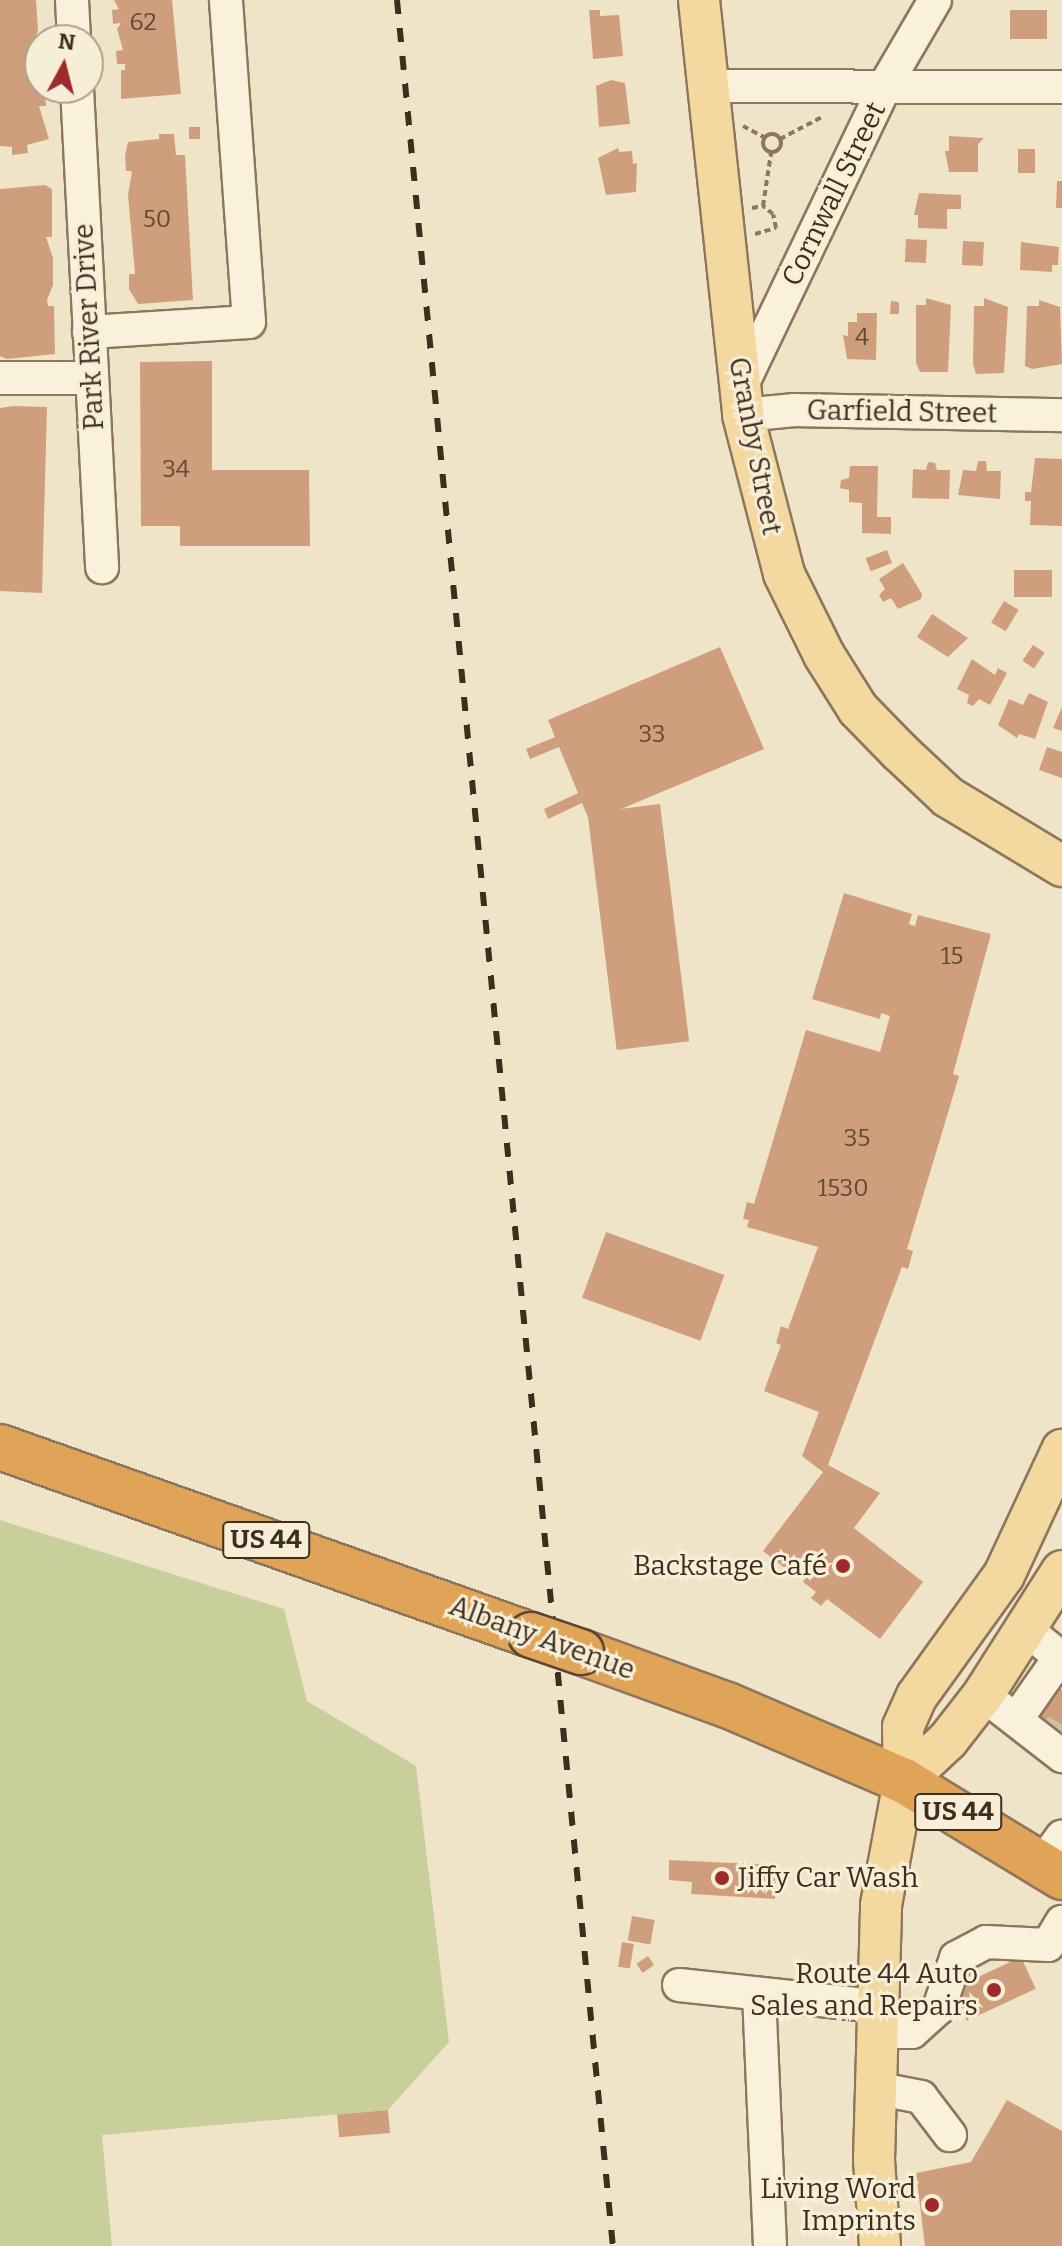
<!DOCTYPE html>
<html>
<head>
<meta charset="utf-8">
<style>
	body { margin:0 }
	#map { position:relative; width:1062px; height:2246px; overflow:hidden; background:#f0e4c8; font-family:Bitter,serif }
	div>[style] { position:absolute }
	.green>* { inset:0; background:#c9cf9b }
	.building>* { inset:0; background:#cf9f7d; transform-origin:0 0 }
	.minor-tunnel>* { height:32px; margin-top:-16px; transform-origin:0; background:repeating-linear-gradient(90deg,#ccc0a6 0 32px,transparent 0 48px) }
	.path>* { height:4px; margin-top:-2px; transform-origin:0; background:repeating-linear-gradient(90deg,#8d765c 0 6px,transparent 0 10px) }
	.path>.ring { margin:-2px; padding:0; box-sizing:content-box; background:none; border:4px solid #8d765c; border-radius:50% }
	.roads { filter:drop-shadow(2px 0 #8d765c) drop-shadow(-2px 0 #8d765c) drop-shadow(0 2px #8d765c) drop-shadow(0 -2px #8d765c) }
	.minor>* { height:32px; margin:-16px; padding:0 16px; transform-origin:16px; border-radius:16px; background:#faf1dc }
	.major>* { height:40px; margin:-20px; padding:0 20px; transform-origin:20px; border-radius:20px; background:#f3d9a0 }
	.highway>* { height:44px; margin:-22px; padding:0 22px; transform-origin:22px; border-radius:22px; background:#e0a458 }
	.rail>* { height:6px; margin-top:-3px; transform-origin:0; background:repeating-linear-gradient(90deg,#3d2e20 0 14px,transparent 0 28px) }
	.bridges { filter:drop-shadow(2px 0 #5b4430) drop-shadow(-2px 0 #5b4430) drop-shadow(0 2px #5b4430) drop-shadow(0 -2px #5b4430) }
	.highway-bridge>* { height:44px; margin:-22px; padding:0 22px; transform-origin:22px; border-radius:22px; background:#e0a458 }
	.dots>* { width:22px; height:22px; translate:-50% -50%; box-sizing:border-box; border:4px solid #f7eed8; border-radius:50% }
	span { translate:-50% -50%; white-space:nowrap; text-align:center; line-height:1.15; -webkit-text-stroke:6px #f7eed8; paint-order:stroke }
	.number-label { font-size:24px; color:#624a37 }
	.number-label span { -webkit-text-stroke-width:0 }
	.shield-label span { padding:2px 6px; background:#f7eed8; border:2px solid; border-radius:6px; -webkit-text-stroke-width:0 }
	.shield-label { font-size:26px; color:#3d2e20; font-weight:700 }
	.street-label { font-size:28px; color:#3d2e20 }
	.poi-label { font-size:28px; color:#3d2e20 }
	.right { translate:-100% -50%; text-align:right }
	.left { translate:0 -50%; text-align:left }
	.north { position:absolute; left:24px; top:24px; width:80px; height:80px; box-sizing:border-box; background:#f7eed8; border:2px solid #ada18e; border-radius:50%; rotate:7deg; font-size:22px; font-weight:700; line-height:32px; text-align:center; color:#3d2e20 }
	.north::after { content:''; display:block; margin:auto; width:28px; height:36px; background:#9e2a2b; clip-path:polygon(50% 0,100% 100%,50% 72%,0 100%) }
</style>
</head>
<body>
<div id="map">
	<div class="green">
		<div style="clip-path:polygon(0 1520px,284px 1609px,307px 1701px,416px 1766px,449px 2042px,388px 2110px,102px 2135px,112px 2246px,0 2246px)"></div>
	</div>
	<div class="building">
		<div style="clip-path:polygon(0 0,36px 0,38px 30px,33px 45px,33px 51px,40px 50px,40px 64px,35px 65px,37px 92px,45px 92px,46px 106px,39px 106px,49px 139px,27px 145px,28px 153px,12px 155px,12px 147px,0 146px)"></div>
		<div style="clip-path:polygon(114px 0,172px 0,181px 94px,121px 99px,121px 70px,125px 70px,125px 64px,117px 64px,116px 51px,123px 50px,117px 29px,121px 23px,113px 24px,112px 10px,119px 9px)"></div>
		<div style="clip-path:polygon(589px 10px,600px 10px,600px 16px,619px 15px,623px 56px,593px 59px)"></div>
		<div style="left:1010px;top:10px;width:37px;height:29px"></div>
		<div style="clip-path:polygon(611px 80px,625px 83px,630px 124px,599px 127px,596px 86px)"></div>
		<div style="left:189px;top:127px;width:11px;height:12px"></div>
		<div style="clip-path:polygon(159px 134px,174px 134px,176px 155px,185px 155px,193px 300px,138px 304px,129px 289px,129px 274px,135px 274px,128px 195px,132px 171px,126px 171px,125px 156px,128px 142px,159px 139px)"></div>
		<div style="clip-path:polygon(949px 136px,984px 138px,978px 144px,978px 172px,949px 172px,945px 151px,949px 151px)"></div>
		<div style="clip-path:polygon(618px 148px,619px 152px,632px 151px,633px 164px,637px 163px,636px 192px,606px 195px,598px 158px)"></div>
		<div style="left:1018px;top:149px;width:17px;height:24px"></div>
		<div style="clip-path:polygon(1057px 181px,1062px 181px,1062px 208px,1056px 208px)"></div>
		<div style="clip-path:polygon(45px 185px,52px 189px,52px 237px,46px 237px,53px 258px,53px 285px,47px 300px,48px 306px,54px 306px,55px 354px,7px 359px,0 356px,0 189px)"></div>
		<div style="clip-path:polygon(919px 193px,961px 195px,961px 209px,947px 209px,947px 229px,918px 228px,918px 215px,914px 215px)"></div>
		<div style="left:906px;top:239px;width:21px;height:23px;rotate:3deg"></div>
		<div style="left:963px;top:241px;width:21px;height:24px;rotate:3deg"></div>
		<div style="clip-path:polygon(1021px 242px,1059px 247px,1058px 265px,1052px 265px,1052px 272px,1020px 270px)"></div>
		<div style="clip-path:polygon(926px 298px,951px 305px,948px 372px,920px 372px,916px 363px,916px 305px,926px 305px)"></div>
		<div style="clip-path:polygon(984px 298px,1008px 307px,1004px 373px,976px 374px,973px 364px,974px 306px,984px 306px)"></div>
		<div style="clip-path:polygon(1039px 300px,1060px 307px,1062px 364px,1032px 369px,1025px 366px,1027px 306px,1039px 306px)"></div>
		<div style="clip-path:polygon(891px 301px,899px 302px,899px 314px,890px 314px)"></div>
		<div style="clip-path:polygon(857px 313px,877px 313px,876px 360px,847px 359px,843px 335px,848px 336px,848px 322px,857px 322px)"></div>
		<div style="clip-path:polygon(212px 361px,212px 470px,309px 470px,310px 546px,180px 546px,180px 526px,141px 526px,140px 362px)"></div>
		<div style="clip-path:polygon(13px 406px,47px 407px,42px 593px,0 591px,0 408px)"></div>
		<div style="clip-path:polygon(1035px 458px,1062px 459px,1062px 526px,1030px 525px,1031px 501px,1025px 501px,1025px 492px,1031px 492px)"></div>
		<div style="clip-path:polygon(978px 461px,986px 461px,987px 471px,1001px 471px,1000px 499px,958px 495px,963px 470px,976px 471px)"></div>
		<div style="clip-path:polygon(928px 462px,935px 463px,937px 470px,950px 470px,949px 499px,912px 498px,913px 469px,926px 470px)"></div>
		<div style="clip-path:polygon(850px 466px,878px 466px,877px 517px,891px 517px,891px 534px,862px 533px,862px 503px,849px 502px,849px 490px,840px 488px,841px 480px,849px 478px)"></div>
		<div style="left:887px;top:550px;width:14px;height:23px;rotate:69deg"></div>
		<div style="clip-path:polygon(903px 563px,922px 594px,921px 599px,898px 609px,891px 598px,883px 602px,879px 595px,885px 589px,879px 579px)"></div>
		<div style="left:1014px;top:570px;width:38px;height:27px"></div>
		<div style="left:1004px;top:601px;width:17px;height:25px;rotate:31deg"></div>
		<div style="clip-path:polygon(932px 614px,968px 638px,948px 657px,917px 637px)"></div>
		<div style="left:1033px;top:645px;width:14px;height:19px;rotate:34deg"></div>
		<div style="clip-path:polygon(720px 647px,764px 749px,590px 822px,582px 803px,548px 819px,544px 809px,578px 793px,559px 747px,530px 759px,526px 749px,555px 737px,548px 720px)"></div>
		<div style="clip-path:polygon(972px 659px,995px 675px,998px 668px,1007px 673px,990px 705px,979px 699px,973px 706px,967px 703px,969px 695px,957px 689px)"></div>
		<div style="clip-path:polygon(1029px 693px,1048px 702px,1035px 739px,1019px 734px,1017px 738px,998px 725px,1009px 699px,1023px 705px)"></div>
		<div style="clip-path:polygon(1062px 707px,1062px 731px,1053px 728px)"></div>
		<div style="clip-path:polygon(1047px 747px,1062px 752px,1062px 778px,1039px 770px)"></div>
		<div style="left:660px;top:804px;width:239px;height:73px;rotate:83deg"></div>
		<div style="clip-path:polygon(844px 893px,912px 914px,909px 924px,915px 926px,918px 915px,991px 934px,953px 1074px,959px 1076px,907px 1249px,913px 1251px,908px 1269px,902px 1267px,828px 1465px,880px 1493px,854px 1528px,923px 1582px,880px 1639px,827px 1599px,821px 1606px,811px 1598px,816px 1592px,763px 1551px,823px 1472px,802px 1456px,819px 1412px,764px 1391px,781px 1345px,776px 1343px,781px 1326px,788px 1329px,818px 1247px,747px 1227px,749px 1220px,743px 1219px,747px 1202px,754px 1204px,806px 1030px,880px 1052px,890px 1016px,881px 1013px,880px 1019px,812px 999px)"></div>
		<div style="left:606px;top:1232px;width:126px;height:70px;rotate:20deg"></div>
		<div style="clip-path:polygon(1054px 1684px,1062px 1690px,1062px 1732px,1035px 1713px)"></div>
		<div style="clip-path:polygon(669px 1860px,777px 1865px,775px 1899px,691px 1894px,692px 1882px,669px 1880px)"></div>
		<div style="left:632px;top:1916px;width:23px;height:25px;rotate:10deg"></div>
		<div style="left:622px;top:1942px;width:12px;height:25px;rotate:9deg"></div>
		<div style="left:648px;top:1956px;width:11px;height:14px;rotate:56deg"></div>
		<div style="left:1021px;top:1957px;width:35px;height:76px;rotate:65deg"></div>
		<div style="clip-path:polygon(1007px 2100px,1062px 2131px,1062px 2246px,925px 2246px,916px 2173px,971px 2162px)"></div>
		<div style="left:388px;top:2110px;width:23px;height:51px;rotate:85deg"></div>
	</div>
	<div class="minor-tunnel">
		<div style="left:1059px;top:1730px;width:6px;rotate:-59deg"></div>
	</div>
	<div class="path">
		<div style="left:743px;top:126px;width:24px;rotate:28deg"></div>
		<div class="ring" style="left:763px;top:134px;width:14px;height:14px"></div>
		<div style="left:780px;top:139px;width:50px;rotate:-27.6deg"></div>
		<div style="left:752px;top:208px;width:11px;rotate:-10deg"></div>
		<div style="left:763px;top:206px;width:54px;rotate:-81.4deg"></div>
		<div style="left:755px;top:234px;width:22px;rotate:-16deg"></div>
		<div style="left:776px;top:228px;width:14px;rotate:-102deg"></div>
		<div style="left:773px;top:214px;width:13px;rotate:-141deg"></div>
	</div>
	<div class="roads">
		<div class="minor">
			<div style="left:72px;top:0;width:40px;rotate:87.1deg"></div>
			<div style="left:708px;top:86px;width:354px;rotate:0.2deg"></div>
			<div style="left:77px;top:88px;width:480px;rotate:87deg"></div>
			<div style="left:89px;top:332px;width:160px;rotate:-3.6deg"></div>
			<div style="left:249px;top:322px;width:323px;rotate:-94.1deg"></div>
			<div style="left:0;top:378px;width:92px"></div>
			<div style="left:739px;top:391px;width:340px;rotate:-64.4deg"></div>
			<div style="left:886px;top:84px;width:97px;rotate:-59.7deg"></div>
			<div style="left:743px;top:415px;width:52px;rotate:-5.5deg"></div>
			<div style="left:795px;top:410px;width:267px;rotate:1.1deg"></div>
			<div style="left:999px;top:1707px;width:80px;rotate:37.9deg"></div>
			<div style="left:1016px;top:1720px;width:77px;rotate:-55.1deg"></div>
			<div style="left:1060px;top:1657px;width:43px;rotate:-140.7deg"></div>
			<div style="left:1042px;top:1864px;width:34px;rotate:-54deg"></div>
			<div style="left:679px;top:1985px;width:199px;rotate:6.1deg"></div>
			<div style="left:759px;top:1994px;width:252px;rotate:87.5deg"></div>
			<div style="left:876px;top:2032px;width:36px"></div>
			<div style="left:912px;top:2032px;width:36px;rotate:-42deg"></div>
			<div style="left:939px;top:2008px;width:53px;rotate:-71.2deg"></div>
			<div style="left:956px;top:1958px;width:34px;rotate:-28deg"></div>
			<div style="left:986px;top:1942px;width:62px;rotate:2.8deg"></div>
			<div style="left:1048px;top:1945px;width:27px;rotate:-59deg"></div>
			<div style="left:875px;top:2088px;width:47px;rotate:11.1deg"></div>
			<div style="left:921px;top:2097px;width:48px;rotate:52.7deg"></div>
		</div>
		<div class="major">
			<div style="left:699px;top:0;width:417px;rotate:83.9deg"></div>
			<div style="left:743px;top:415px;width:164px;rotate:75.5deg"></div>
			<div style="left:784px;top:574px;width:90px;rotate:63.7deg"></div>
			<div style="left:824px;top:655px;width:64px;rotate:57.8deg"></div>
			<div style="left:858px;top:709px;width:60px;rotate:45.7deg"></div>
			<div style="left:900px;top:752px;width:66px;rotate:43.2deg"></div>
			<div style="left:948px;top:797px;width:133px;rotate:31.2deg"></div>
			<div style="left:904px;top:1781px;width:60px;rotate:-43deg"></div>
			<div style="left:948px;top:1740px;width:57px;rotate:-52.1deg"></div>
			<div style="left:983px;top:1695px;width:147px;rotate:-57.5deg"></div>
			<div style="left:880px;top:2246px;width:86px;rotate:-94deg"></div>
			<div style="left:874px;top:2160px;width:255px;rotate:-88.4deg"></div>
			<div style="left:881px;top:1905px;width:126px;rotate:-79.5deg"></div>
			<div style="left:904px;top:1781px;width:54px;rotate:-91.1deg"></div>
			<div style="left:903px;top:1727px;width:34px;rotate:-66deg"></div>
			<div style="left:917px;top:1696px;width:149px;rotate:-54.3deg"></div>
			<div style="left:1004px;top:1575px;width:138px;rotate:-65.1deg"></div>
		</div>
		<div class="highway">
			<div style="left:0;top:1447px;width:563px;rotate:19.5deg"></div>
			<div style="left:581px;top:1652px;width:155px;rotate:20deg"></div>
			<div style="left:727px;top:1705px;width:193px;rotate:23.2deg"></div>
			<div style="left:904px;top:1781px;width:185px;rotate:31.3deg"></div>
		</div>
	</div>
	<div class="rail">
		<div style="left:397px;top:0;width:2256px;rotate:84.51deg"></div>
	</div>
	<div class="bridges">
		<div class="highway-bridge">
			<div style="left:531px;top:1635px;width:53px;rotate:18.8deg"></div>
		</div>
	</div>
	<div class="dots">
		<div style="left:843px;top:1566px;background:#9e2a2b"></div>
		<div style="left:722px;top:1878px;background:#9e2a2b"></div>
		<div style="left:994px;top:1990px;background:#9e2a2b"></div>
		<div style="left:932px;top:2205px;background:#9e2a2b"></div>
	</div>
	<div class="number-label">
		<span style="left:143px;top:23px">62</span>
		<span style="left:157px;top:220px">50</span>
		<span style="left:862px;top:338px">4</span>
		<span style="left:176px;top:470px">34</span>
		<span style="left:652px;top:735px">33</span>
		<span style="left:952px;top:957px">15</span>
		<span style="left:857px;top:1139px">35</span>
		<span style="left:843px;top:1189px">1530</span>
	</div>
	<div class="shield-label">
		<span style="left:266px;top:1540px">US 44</span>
		<span style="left:958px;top:1812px">US 44</span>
	</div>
	<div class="street-label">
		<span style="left:834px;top:194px;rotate:-64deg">Cornwall Street</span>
		<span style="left:89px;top:327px;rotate:-93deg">Park River Drive</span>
		<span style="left:902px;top:412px;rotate:1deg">Garfield Street</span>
		<span style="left:755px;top:446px;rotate:79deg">Granby Street</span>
		<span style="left:542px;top:1638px;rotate:20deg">Albany Avenue</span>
	</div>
	<div class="poi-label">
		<span class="right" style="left:827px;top:1566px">Backstage Café</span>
		<span class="left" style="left:738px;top:1878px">Jiffy Car Wash</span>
		<span class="right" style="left:978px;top:1990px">Route 44 Auto<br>Sales and Repairs</span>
		<span class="right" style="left:916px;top:2205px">Living Word<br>Imprints</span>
	</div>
	<div class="north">N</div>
</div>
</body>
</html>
